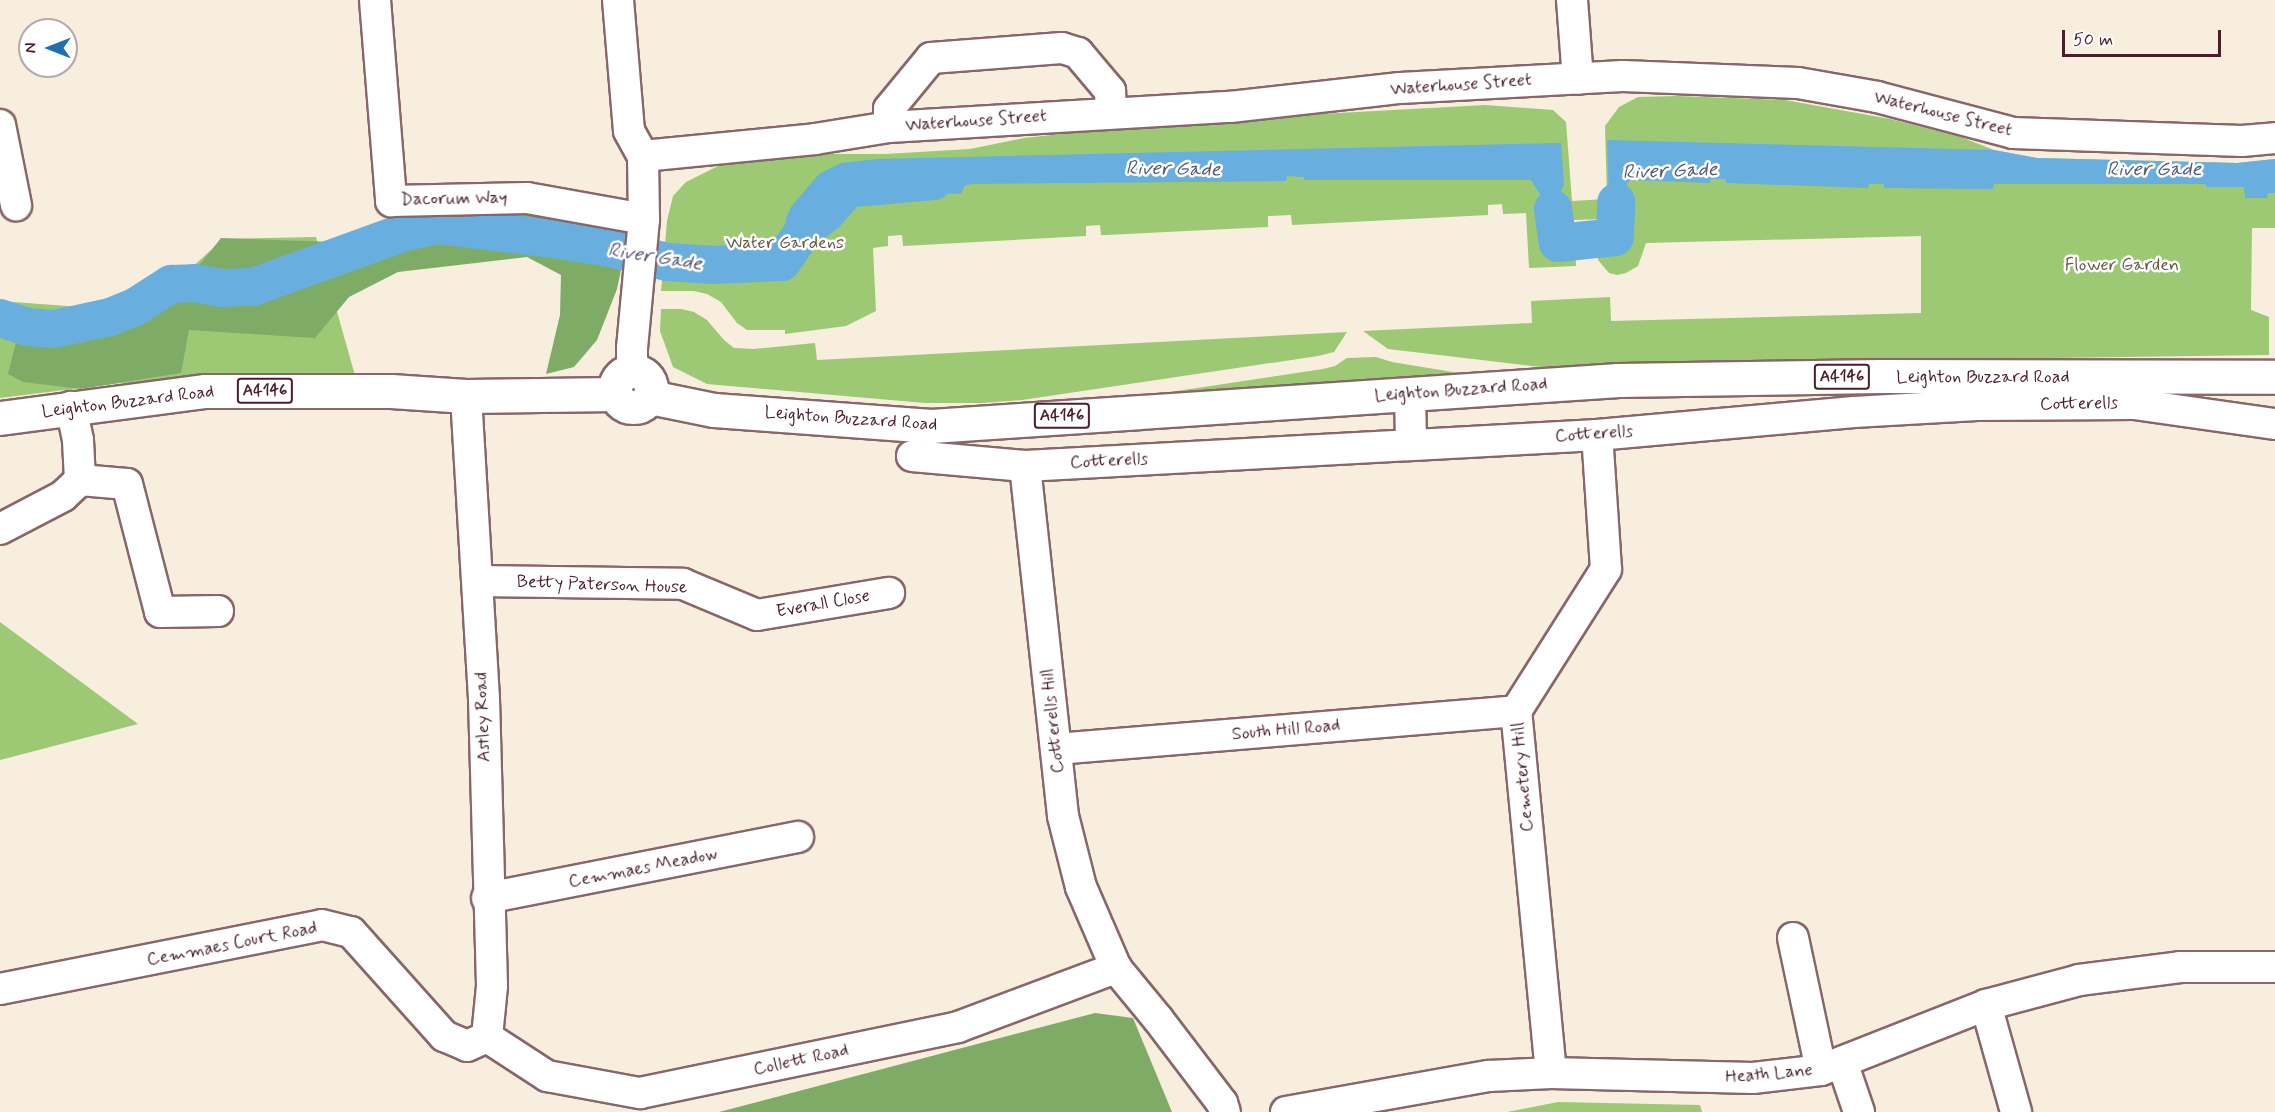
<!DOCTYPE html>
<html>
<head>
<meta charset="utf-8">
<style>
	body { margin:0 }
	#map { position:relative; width:2275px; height:1112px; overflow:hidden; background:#f7eedd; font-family:Mynerve,sans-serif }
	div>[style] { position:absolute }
	.green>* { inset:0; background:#9dc874 }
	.forest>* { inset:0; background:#7eac66 }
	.water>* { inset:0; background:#68afdf }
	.river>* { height:38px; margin:-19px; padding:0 19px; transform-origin:19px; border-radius:19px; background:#68afdf }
	.roads { filter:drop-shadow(2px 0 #876769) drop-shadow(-2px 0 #876769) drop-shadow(0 2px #876769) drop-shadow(0 -2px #876769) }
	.minor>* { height:30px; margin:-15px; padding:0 15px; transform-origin:15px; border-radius:15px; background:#fff }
	.major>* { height:33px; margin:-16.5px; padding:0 16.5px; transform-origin:16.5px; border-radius:16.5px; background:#fff }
	.major>.ring { margin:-16.5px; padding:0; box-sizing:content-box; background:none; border:33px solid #fff; border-radius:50% }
	span { translate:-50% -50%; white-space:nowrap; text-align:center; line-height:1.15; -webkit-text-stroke:5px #fff; paint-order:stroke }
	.shield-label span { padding:2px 4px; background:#fff; border:2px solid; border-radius:4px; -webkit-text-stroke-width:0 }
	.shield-label { font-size:16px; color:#4a1f2b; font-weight:700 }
	.street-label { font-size:18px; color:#4a1f2b }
	.park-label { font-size:18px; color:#675a45 }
	.water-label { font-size:20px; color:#565973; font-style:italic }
	.north { position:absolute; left:18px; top:18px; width:60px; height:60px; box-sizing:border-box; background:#fff; border:2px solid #b7a5aa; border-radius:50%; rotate:270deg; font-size:16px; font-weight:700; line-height:24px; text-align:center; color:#4a1f2b }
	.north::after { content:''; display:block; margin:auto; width:21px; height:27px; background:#1f6fb2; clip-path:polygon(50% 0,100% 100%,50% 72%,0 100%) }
	.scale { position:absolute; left:2062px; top:30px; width:159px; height:27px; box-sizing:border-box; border:3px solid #4a1f2b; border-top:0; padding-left:8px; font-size:18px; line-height:21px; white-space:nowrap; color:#4a1f2b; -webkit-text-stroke:4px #fff; paint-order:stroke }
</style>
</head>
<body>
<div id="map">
	<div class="green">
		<div style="clip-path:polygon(1677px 96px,1785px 100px,1890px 119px,1961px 137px,1994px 150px,2037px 158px,2237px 163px,2275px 159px,2275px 228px,2252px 228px,2251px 310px,2269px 317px,2269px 355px,1623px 364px,1549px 368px,1388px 349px,1363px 331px,1532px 323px,1531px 301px,1610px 297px,1611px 321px,1921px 313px,1921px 236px,1646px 243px,1638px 266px,1626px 273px,1617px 275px,1609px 273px,1598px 260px,1597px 230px,1607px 229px,1607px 219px,1574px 220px,1576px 266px,1529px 268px,1526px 213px,1503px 214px,1502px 204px,1488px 205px,1488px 215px,1292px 225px,1291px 215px,1268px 216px,1268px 227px,1106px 235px,1101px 235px,1100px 225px,1086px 226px,1086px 236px,903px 246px,902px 235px,888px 236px,888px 246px,873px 248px,876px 311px,846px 326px,785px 334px,785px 330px,747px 330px,737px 323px,721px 302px,707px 294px,694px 291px,661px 291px,667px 221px,673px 196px,686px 182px,724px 163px,787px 154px,885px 154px,970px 149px,1024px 138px,1172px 122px,1485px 105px,1553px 110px,1566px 122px,1572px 201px,1607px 199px,1605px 126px,1619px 107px,1638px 97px)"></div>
		<div style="clip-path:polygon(316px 237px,356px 379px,121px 383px,0 398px,0 301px,94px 308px,166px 291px,223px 239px)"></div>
		<div style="clip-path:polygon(661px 309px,681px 309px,694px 312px,707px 320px,724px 340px,734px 348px,753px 349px,815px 343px,817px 360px,1347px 332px,1334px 352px,1318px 356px,1022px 400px,983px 403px,925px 403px,707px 384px,673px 367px,660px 331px)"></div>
		<div style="clip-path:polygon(1376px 357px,1392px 362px,1471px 375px,1157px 394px,1323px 369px,1335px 366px,1347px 358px)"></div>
		<div style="clip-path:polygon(0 622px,138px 724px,0 760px)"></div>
		<div style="clip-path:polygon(1558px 1102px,1700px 1105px,1702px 1112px,1507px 1112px)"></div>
	</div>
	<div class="forest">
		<div style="clip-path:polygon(490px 208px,630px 227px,617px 289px,597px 340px,574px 367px,546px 374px,560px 315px,561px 275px,527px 257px,398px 272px,349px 297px,315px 338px,189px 330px,181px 373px,81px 389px,23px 382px,8px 374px,21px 322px,95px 313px,166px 292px,202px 262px,221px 238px,336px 242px,400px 225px,407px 213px)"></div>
		<div style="clip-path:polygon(1095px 1013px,1133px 1018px,1172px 1112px,719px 1112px)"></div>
	</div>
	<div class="water">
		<div style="clip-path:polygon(1607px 140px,1994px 150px,2037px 158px,2237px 163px,2275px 159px,2275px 193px,2268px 193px,2267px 198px,2245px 198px,2244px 187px,2206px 187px,2206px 184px,1994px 184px,1993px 189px,1884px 188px,1884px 184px,1869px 184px,1868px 188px,1726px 183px,1726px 179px,1710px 179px,1710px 183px,1631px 180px,1627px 183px,1627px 200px,1618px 242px,1597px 243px,1598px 232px,1610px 231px)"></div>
		<div style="clip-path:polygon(1561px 143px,1564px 185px,1557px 199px,1560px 236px,1574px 236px,1574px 248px,1555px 248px,1550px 211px,1531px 180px,1304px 180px,1304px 177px,1287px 176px,1286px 181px,974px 184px,965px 185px,961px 194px,943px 193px,910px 202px,904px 195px,906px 186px,862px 185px,856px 208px,838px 228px,803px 255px,792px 269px,782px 262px,786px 218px,791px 207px,819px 174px,841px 163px,878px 159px)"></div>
	</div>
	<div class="river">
		<div style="left:1553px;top:209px;width:34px;rotate:82deg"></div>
		<div style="left:1558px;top:243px;width:57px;rotate:-6deg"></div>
		<div style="left:1615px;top:237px;width:35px;rotate:-88deg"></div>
		<div style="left:0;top:318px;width:28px;rotate:18deg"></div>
		<div style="left:27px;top:327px;width:27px;rotate:4deg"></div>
		<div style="left:54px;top:329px;width:57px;rotate:-12.1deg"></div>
		<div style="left:110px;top:317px;width:27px;rotate:-22deg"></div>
		<div style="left:135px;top:307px;width:43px;rotate:-32.6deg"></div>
		<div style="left:171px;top:284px;width:23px;rotate:-2deg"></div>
		<div style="left:194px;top:283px;width:27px;rotate:10deg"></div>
		<div style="left:221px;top:288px;width:32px;rotate:-2deg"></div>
		<div style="left:253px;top:287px;width:158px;rotate:-19.9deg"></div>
		<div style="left:402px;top:233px;width:36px;rotate:-13deg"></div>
		<div style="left:437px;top:225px;width:117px;rotate:6.9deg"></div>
		<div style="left:553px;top:239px;width:58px;rotate:9deg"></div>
		<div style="left:610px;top:248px;width:59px;rotate:13.8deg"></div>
		<div style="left:667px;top:262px;width:47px;rotate:3.7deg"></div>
		<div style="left:714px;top:265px;width:68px;rotate:-2.5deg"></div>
		<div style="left:782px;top:262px;width:88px;rotate:-55.2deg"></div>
		<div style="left:832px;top:190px;width:102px;rotate:-5deg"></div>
	</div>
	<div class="roads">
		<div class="minor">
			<div style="left:375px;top:0;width:202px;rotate:85.4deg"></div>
			<div style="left:391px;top:201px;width:136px;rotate:-1.3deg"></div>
			<div style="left:527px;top:198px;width:119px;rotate:10.2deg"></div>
			<div style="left:618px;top:0;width:131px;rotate:85.2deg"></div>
			<div style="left:629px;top:131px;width:29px;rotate:61deg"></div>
			<div style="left:643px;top:156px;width:63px;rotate:89.1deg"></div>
			<div style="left:644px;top:219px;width:130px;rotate:95.3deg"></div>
			<div style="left:632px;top:348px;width:22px;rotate:90deg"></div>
			<div style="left:1572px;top:0;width:79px;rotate:85.7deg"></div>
			<div style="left:0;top:125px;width:82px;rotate:78.7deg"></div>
			<div style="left:889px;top:127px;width:18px;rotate:-90deg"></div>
			<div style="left:889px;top:109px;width:66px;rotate:-50.5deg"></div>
			<div style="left:931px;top:58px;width:131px;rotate:-4.4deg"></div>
			<div style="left:1062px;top:48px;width:17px;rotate:17deg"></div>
			<div style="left:1078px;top:53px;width:50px;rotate:49.9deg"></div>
			<div style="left:1110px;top:91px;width:22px;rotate:87deg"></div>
			<div style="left:643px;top:156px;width:173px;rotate:-5.6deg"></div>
			<div style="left:815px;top:139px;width:75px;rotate:-9.2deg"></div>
			<div style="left:889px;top:127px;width:342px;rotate:-3.4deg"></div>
			<div style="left:1230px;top:107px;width:171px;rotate:-6.4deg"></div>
			<div style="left:1400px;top:88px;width:223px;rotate:-3.1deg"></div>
			<div style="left:1623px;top:76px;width:175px;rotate:2.3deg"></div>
			<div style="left:1798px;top:83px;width:80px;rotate:10deg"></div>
			<div style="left:1877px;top:97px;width:141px;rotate:14.8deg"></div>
			<div style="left:2013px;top:133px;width:229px;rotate:2deg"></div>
			<div style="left:2242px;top:141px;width:33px;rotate:-5deg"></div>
			<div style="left:1410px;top:394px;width:49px;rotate:88.8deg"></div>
			<div style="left:466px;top:396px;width:304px;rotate:86.6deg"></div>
			<div style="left:484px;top:699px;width:287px;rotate:88.4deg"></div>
			<div style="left:492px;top:986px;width:51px;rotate:95.6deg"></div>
			<div style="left:912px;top:456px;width:113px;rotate:5.1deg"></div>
			<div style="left:1025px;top:466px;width:573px;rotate:-3.1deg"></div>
			<div style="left:1597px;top:435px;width:258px;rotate:-5.1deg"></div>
			<div style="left:1854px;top:412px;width:123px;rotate:-3.3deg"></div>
			<div style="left:1977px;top:405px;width:157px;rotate:-0.4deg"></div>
			<div style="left:2134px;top:404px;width:142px;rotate:8.1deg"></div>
			<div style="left:1025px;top:466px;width:352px;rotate:83.8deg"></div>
			<div style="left:1063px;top:816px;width:73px;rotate:75.8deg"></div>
			<div style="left:1081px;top:887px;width:88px;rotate:66.6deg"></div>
			<div style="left:1116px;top:968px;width:66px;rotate:50.5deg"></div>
			<div style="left:1158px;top:1019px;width:106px;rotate:52.7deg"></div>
			<div style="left:1222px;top:1103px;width:9px;rotate:72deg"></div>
			<div style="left:80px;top:480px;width:47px;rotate:4.9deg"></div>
			<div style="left:127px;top:484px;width:132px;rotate:75.5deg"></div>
			<div style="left:160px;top:612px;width:58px;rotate:-1deg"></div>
			<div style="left:0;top:529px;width:71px;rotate:-27.6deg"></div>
			<div style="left:63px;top:496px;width:23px;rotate:-43deg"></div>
			<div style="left:80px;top:480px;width:40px;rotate:-92.9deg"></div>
			<div style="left:78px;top:440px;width:34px;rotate:-102deg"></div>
			<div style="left:478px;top:581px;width:205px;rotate:0.8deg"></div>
			<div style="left:683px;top:584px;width:80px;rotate:22.7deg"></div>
			<div style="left:757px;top:615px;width:134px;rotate:-9.5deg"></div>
			<div style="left:1056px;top:749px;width:462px;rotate:-4.7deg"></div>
			<div style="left:487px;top:898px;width:317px;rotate:-11.1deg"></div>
			<div style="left:1793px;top:938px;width:135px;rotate:78deg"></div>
			<div style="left:0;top:989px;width:328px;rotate:-11.2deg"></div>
			<div style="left:322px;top:925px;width:30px;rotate:14deg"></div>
			<div style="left:351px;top:932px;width:140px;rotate:48.2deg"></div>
			<div style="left:444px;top:1036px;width:25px;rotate:23deg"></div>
			<div style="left:467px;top:1046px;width:22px;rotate:-24deg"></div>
			<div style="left:1986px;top:1005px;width:111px;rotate:74.3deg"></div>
			<div style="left:487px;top:1037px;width:72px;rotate:33deg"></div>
			<div style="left:547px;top:1076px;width:95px;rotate:10.4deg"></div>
			<div style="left:640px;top:1093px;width:325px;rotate:-11.7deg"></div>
			<div style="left:958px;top:1027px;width:169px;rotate:-20.5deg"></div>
			<div style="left:1842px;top:1062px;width:53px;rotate:71.2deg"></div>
			<div style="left:1551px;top:1073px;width:364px;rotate:-95.5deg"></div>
			<div style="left:1516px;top:711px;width:168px;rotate:-57.6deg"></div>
			<div style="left:1606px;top:569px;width:134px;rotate:-93.8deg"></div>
			<div style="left:1286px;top:1112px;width:206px;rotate:-10.1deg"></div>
			<div style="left:1489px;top:1076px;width:62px;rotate:-2.8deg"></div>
			<div style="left:1551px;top:1073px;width:202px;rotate:1.4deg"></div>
			<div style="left:1753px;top:1078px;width:68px;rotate:-6.7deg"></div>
			<div style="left:1821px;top:1070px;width:177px;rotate:-21.5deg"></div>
			<div style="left:1986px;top:1005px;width:96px;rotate:-15deg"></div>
			<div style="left:2079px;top:980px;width:102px;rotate:-7.3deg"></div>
			<div style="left:2180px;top:967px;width:95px"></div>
		</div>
		<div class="major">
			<div class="ring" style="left:615px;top:371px;width:3px;height:3px"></div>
			<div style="left:650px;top:397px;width:65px;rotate:11.5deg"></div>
			<div style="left:714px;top:410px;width:218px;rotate:4.2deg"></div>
			<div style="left:931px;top:426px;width:689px;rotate:-3.83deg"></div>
			<div style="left:1618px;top:380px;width:262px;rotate:-0.9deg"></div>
			<div style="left:1880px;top:376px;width:395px;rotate:0.1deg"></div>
			<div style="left:0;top:418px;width:207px;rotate:-7.5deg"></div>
			<div style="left:205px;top:391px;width:186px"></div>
			<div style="left:391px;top:391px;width:75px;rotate:3.8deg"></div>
			<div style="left:466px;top:396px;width:150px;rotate:-0.8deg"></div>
		</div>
	</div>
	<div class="shield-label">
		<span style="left:1842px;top:377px">A4146</span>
		<span style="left:265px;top:391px">A4146</span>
		<span style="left:1062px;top:416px">A4146</span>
	</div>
	<div class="street-label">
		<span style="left:1461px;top:85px;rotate:-4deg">Waterhouse Street</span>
		<span style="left:1943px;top:114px;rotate:14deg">Waterhouse Street</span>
		<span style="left:976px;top:121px;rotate:-4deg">Waterhouse Street</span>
		<span style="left:454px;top:199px;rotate:-1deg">Dacorum Way</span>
		<span style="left:1983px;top:377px">Leighton Buzzard Road</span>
		<span style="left:1461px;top:390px;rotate:-4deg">Leighton Buzzard Road</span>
		<span style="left:128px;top:402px;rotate:-7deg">Leighton Buzzard Road</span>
		<span style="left:2079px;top:404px;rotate:-1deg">Cotterells</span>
		<span style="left:851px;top:419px;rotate:4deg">Leighton Buzzard Road</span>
		<span style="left:1594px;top:434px;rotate:-4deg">Cotterells</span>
		<span style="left:1109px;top:461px;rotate:-3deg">Cotterells</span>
		<span style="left:602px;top:585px;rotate:2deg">Betty Paterson House</span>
		<span style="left:823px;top:604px;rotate:-10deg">Everall Close</span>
		<span style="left:483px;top:717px;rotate:-92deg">Astley Road</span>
		<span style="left:1053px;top:721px;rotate:-96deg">Cotterells Hill</span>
		<span style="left:1286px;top:730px;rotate:-5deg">South Hill Road</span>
		<span style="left:1523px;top:777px;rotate:-95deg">Cemetery Hill</span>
		<span style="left:643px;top:868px;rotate:-11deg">Cemmaes Meadow</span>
		<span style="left:232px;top:944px;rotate:-11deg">Cemmaes Court Road</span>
		<span style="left:801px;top:1060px;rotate:-12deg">Collett Road</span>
		<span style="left:1769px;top:1074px;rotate:-5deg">Heath Lane</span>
	</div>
	<div class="park-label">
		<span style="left:785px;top:243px">Water Gardens</span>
		<span style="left:2122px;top:265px">Flower Garden</span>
	</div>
	<div class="water-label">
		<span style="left:1173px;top:169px;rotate:1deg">River Gade</span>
		<span style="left:2154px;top:169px">River Gade</span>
		<span style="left:1670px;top:171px;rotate:-2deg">River Gade</span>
		<span style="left:655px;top:257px;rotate:9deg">River Gade</span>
	</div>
	<div class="north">N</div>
	<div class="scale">50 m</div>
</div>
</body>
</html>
